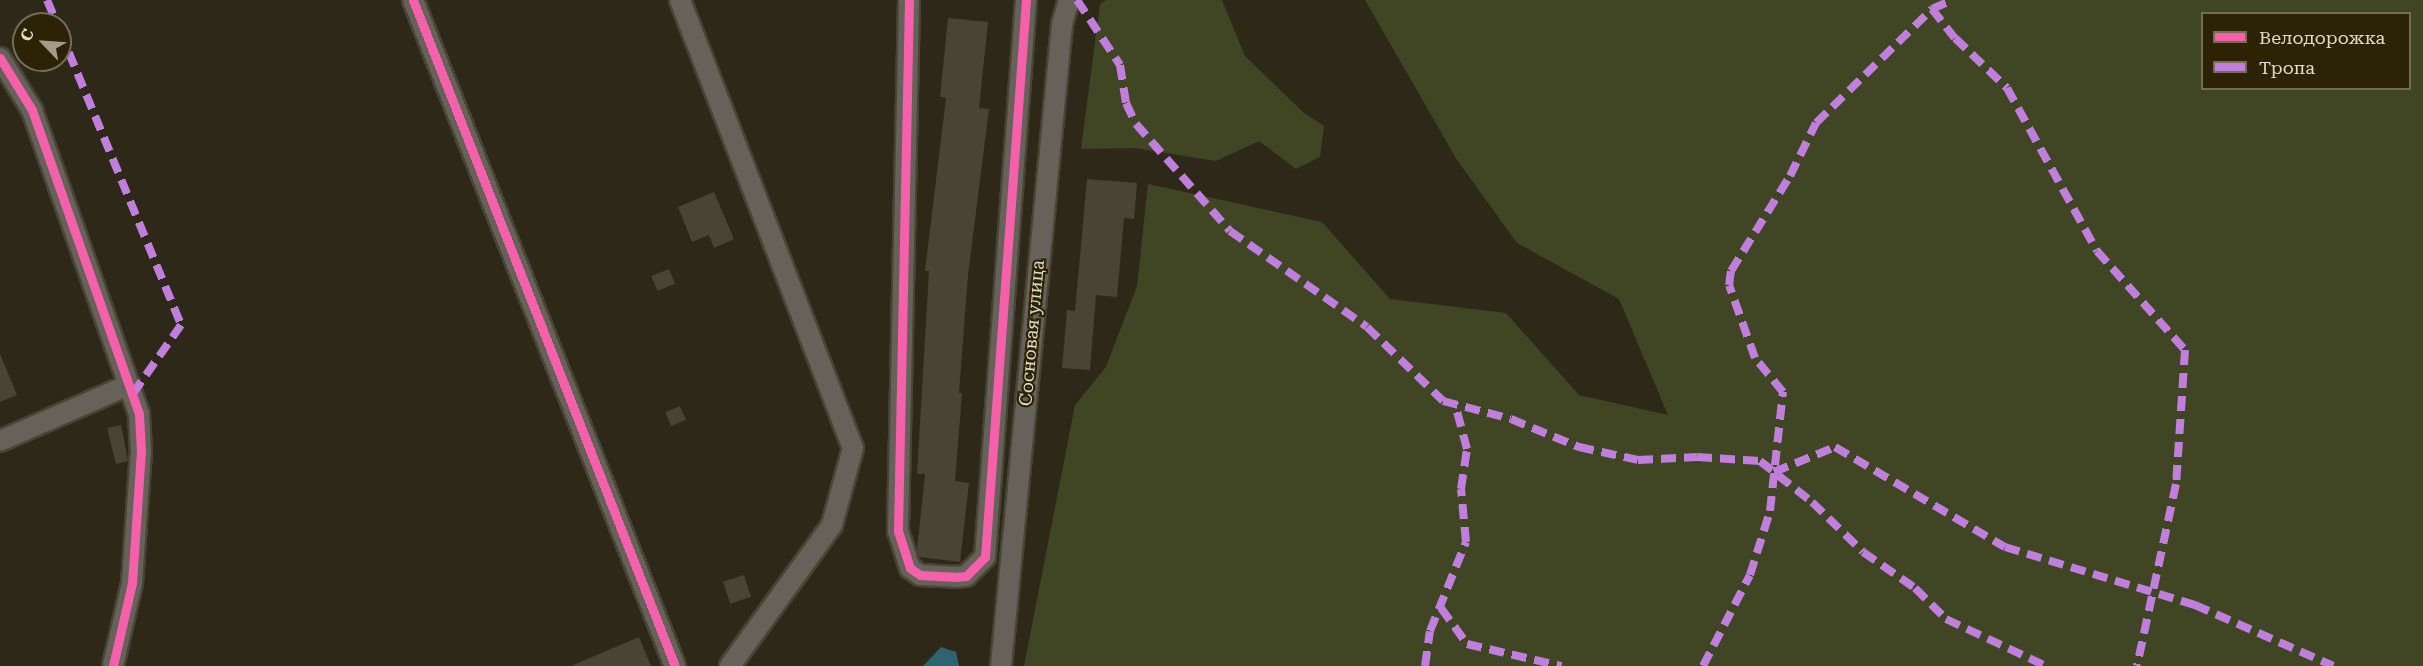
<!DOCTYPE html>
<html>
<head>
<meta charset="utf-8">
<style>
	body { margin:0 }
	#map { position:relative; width:2423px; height:666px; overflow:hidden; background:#2d2818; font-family:"Roboto Serif",serif }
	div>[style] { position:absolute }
	.green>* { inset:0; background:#404623 }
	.water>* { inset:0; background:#2d646f }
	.building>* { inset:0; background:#494434; transform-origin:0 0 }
	.roads { filter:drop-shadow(2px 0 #484436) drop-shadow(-2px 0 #484436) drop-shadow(0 2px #484436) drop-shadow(0 -2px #484436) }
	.minor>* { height:20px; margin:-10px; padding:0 10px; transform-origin:10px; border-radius:10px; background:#66625a }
	.quiet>* { height:8px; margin-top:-4px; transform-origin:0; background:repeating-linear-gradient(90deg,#c07fdc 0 15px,transparent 0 23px) }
	.cycleway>* { height:9px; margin:-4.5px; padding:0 4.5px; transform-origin:4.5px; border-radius:4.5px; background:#f560ab }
	span { translate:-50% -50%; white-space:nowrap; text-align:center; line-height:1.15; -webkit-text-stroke:4.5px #2c2205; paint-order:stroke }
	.street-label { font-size:18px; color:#e0daca }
	.legend { position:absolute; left:2201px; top:12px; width:210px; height:78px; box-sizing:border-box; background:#2c2205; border:2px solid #746c54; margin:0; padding:8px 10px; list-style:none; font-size:18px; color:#e0daca }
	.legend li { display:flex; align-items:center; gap:12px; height:30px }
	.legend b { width:30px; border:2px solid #746c54 }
	.north { position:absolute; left:12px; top:12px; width:60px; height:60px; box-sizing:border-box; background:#2c2205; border:2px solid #746c54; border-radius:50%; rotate:295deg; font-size:16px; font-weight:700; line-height:24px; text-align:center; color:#e0daca }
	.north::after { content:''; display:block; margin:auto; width:21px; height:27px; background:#a19c8c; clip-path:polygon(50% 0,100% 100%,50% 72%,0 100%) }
</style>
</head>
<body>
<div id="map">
	<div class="green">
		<div style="clip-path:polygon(1106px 0,1222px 0,1245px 56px,1304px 113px,1324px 126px,1320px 157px,1296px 169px,1259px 141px,1216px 161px,1135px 148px,1081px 149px,1100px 4px)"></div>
		<div style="clip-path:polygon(evenodd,1365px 0,2423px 0,2423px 666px,1024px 666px,1075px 405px,1106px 367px,1137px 286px,1148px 184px,1322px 222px,1390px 299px,1506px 313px,1579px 395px,1668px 415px,1619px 299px,1517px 243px,1457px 160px,1365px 0,2202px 14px,2410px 14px,2410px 88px,2202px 88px,2202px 14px)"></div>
	</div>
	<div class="water">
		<div style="clip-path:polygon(941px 647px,956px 652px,959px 666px,923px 666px)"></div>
	</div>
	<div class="building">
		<div style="clip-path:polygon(948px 18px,988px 22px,979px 108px,989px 109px,968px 275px,959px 393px,962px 393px,955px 481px,969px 483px,960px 562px,919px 557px,917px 550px,925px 474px,917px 474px,929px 271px,925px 271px,946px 98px,940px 97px)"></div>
		<div style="clip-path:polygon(1087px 179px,1137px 183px,1134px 219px,1124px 218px,1117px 297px,1096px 295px,1090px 370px,1062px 368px,1067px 310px,1075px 311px)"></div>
		<div style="clip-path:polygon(714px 192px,734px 239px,714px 248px,709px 235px,692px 242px,678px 207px)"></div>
		<div style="left:669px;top:269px;width:16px;height:19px;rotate:68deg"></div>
		<div style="clip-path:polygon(0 354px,17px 395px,0 402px)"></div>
		<div style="left:680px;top:406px;width:15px;height:16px;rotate:67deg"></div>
		<div style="clip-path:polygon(121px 425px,128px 461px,116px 464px,107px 428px)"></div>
		<div style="left:744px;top:575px;width:23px;height:22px;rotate:72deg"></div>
		<div style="clip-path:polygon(639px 637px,651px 666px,571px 666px)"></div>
	</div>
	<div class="roads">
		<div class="minor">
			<div style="left:413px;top:0;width:716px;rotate:68.53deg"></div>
			<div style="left:680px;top:0;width:480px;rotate:68.9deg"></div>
			<div style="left:853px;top:448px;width:80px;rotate:105.3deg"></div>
			<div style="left:832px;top:525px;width:174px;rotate:125.9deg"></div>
			<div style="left:909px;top:0;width:531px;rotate:91.19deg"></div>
			<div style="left:898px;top:531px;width:39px;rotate:72deg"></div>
			<div style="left:910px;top:568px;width:12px;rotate:35deg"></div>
			<div style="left:920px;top:575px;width:34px;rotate:3deg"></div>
			<div style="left:954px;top:577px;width:12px;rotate:-5deg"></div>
			<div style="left:966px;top:576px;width:27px;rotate:-45deg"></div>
			<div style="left:985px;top:557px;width:559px;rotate:-85.79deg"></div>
			<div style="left:0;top:58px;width:61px;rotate:58.4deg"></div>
			<div style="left:32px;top:110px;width:322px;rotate:70.6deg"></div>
			<div style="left:139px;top:414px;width:37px;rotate:87deg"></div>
			<div style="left:141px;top:451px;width:132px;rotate:93.9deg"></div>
			<div style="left:132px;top:583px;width:85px;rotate:102.9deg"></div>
			<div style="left:0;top:441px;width:141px;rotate:-23.5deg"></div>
			<div style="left:1001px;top:666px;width:645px;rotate:-84.57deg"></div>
			<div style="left:1062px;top:24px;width:25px;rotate:-74deg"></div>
		</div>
	</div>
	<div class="quiet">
		<div style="left:47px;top:0;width:26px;rotate:67deg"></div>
		<div style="left:1077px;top:0;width:78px;rotate:56.5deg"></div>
		<div style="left:1120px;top:65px;width:38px;rotate:81deg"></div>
		<div style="left:1126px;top:103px;width:23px;rotate:65deg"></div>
		<div style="left:1136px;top:124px;width:142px;rotate:48.7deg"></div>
		<div style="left:1230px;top:231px;width:167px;rotate:35deg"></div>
		<div style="left:1367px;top:327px;width:106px;rotate:44.2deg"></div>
		<div style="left:1443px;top:401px;width:70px;rotate:14.8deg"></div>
		<div style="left:1511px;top:419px;width:74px;rotate:22.4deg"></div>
		<div style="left:1579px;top:447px;width:60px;rotate:12.4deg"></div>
		<div style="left:1638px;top:460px;width:59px;rotate:-2.9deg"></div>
		<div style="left:1697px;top:457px;width:63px;rotate:3.6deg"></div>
		<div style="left:1760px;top:461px;width:66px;rotate:38.3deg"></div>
		<div style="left:1812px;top:502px;width:71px;rotate:44.4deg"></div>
		<div style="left:1863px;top:552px;width:63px;rotate:34.7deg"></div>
		<div style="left:1915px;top:588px;width:44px;rotate:45deg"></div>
		<div style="left:1946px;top:619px;width:110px;rotate:25.2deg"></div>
		<div style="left:1932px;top:9px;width:37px;rotate:52deg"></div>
		<div style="left:1955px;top:38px;width:72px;rotate:43.9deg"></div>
		<div style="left:2007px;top:88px;width:186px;rotate:61.1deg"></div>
		<div style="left:2097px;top:251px;width:132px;rotate:48.4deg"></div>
		<div style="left:2185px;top:350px;width:134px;rotate:93.8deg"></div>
		<div style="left:2176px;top:484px;width:186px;rotate:102.1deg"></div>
		<div style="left:60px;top:31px;width:318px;rotate:67.6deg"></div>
		<div style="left:181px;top:325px;width:85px;rotate:125deg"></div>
		<div style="left:1774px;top:472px;width:66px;rotate:-22.3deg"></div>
		<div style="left:1835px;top:447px;width:197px;rotate:30.5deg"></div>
		<div style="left:2005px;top:547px;width:199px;rotate:17deg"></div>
		<div style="left:2195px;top:605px;width:151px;rotate:23.8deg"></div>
		<div style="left:1441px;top:608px;width:44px;rotate:54.2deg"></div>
		<div style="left:1467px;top:644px;width:97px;rotate:13.2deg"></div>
		<div style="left:1425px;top:666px;width:35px;rotate:-82deg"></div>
		<div style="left:1430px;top:631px;width:96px;rotate:-68deg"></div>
		<div style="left:1466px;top:542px;width:53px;rotate:-95.4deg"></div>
		<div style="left:1461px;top:489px;width:40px;rotate:-81.5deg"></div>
		<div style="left:1467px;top:449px;width:47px;rotate:-104.9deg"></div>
		<div style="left:1703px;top:666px;width:102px;rotate:-62.7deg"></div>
		<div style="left:1750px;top:575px;width:67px;rotate:-72.6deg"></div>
		<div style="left:1770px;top:511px;width:120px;rotate:-83.8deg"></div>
		<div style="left:1783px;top:392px;width:44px;rotate:-129.5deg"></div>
		<div style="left:1755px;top:358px;width:77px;rotate:-109.6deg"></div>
		<div style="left:1729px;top:285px;width:14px;rotate:-82deg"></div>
		<div style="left:1731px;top:271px;width:112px;rotate:-58.2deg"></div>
		<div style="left:1790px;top:176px;width:59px;rotate:-63.9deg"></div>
		<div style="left:1816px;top:123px;width:163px;rotate:-44.5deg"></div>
		<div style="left:1932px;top:9px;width:22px;rotate:-24deg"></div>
	</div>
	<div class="cycleway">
		<div style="left:413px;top:0;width:716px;rotate:68.53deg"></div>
		<div style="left:909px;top:0;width:531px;rotate:91.19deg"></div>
		<div style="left:898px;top:531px;width:39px;rotate:72deg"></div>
		<div style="left:910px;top:568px;width:12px;rotate:35deg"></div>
		<div style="left:920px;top:575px;width:34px;rotate:3deg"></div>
		<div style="left:954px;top:577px;width:12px;rotate:-5deg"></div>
		<div style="left:966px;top:576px;width:27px;rotate:-45deg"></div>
		<div style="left:985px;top:557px;width:559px;rotate:-85.79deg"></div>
		<div style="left:0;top:58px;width:61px;rotate:58.4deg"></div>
		<div style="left:32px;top:110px;width:322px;rotate:70.6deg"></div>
		<div style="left:139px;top:414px;width:37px;rotate:87deg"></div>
		<div style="left:141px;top:451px;width:132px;rotate:93.9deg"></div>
		<div style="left:132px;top:583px;width:85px;rotate:102.9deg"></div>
	</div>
	<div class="street-label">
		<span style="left:1032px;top:333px;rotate:-85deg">Сосновая улица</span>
	</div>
	<ul class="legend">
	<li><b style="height:8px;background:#f560ab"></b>Велодорожка</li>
	<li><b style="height:8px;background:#c07fdc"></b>Тропа</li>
	</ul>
	<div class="north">С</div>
</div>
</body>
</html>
